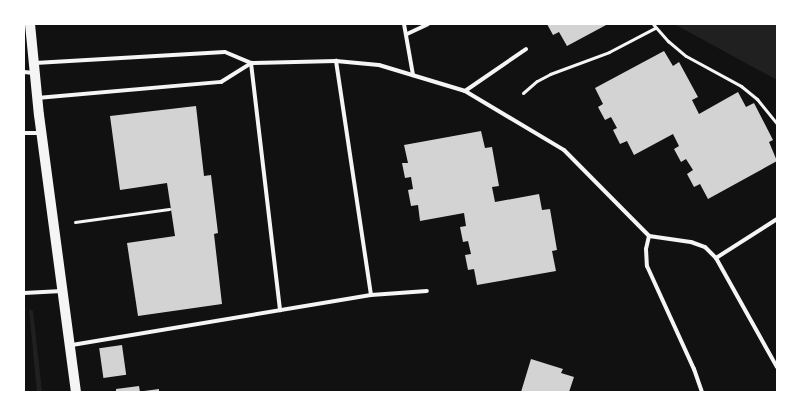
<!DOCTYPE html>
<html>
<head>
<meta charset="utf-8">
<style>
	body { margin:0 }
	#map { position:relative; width:801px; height:416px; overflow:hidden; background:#111; font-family:"Fira Sans Condensed",sans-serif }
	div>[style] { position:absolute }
	.green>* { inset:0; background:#202020 }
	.building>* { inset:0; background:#d3d3d3; transform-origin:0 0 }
	.path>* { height:3px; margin:-1.5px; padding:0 1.5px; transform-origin:1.5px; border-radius:1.5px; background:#f5f5f5 }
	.service>* { height:4px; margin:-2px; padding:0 2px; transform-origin:2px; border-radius:2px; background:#f5f5f5 }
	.secondary>* { height:10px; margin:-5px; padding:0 5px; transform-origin:5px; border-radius:5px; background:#f5f5f5 }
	span { translate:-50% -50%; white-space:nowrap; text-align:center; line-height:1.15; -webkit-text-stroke:4px #fff; paint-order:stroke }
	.frame { position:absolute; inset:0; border:25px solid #fff; pointer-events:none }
</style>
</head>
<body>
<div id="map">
	<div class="green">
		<div style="clip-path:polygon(674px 24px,777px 24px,777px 80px)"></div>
		<div style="clip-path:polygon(29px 309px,33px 311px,42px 392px,37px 392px)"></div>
	</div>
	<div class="building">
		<div style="clip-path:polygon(547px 24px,608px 24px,567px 46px,559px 32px,553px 35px)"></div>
		<div style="clip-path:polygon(664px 51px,673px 66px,679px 62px,698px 97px,692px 100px,699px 114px,738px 92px,746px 107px,754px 103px,773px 140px,769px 142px,777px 161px,708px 199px,700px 184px,694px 187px,687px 174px,693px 170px,686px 159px,681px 162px,674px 149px,679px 146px,673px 134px,634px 155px,627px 141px,620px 144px,613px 130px,617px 128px,611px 117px,605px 120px,598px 107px,603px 104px,595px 88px)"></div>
		<div style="clip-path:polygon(196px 106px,204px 176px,211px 175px,218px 233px,214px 234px,222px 304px,138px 316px,127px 243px,175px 236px,167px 183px,120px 190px,110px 116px)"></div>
		<div style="clip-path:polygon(481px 131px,485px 148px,492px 147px,499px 186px,492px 187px,495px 202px,539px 194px,542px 210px,550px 209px,557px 250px,552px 251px,556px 271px,477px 285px,474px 269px,468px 270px,465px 255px,471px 254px,468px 241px,463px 242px,460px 227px,466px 226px,464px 213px,420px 221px,418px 205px,411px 206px,408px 190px,413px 189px,411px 177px,405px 178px,402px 163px,408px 163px,404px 145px)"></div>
		<div style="left:122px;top:345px;width:30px;height:23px;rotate:82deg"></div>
		<div style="clip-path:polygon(531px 359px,563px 369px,561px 373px,574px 377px,569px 392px,521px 392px)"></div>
		<div style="clip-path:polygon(139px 386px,140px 392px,116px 392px,116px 389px)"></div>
		<div style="clip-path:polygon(159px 389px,159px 392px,144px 392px,144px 391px)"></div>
	</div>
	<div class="path">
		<div style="left:653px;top:24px;width:23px;rotate:49deg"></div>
		<div style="left:668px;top:41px;width:23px;rotate:40deg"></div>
		<div style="left:686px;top:56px;width:63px;rotate:28.6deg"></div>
		<div style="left:741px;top:86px;width:21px;rotate:39deg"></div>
		<div style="left:757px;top:99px;width:32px;rotate:51deg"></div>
		<div style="left:523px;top:93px;width:18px;rotate:-41deg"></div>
		<div style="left:537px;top:81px;width:15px;rotate:-28deg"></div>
		<div style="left:550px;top:74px;width:63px;rotate:-20.4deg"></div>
		<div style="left:609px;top:52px;width:52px;rotate:-27.6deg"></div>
		<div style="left:75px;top:222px;width:95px;rotate:-7.9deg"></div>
	</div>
	<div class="service">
		<div style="left:404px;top:24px;width:52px;rotate:80deg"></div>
		<div style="left:407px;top:34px;width:23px;rotate:-25deg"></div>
		<div style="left:35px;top:63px;width:190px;rotate:-3.3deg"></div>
		<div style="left:225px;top:52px;width:28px;rotate:23deg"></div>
		<div style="left:251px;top:63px;width:85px;rotate:-1.3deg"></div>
		<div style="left:336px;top:61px;width:43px;rotate:5.3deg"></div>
		<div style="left:379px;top:65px;width:90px;rotate:16.8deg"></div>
		<div style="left:465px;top:91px;width:115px;rotate:30.8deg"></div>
		<div style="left:564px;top:150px;width:121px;rotate:45.3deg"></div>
		<div style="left:649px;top:236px;width:42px;rotate:8.1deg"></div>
		<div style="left:691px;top:242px;width:15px;rotate:20deg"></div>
		<div style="left:705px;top:247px;width:16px;rotate:45deg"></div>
		<div style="left:716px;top:258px;width:125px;rotate:60.8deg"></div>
		<div style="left:251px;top:63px;width:249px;rotate:83.3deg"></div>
		<div style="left:24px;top:72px;width:10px;rotate:6deg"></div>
		<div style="left:465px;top:91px;width:74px;rotate:-34.5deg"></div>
		<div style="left:37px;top:98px;width:185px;rotate:-5deg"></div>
		<div style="left:221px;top:82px;width:36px;rotate:-32deg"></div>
		<div style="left:24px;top:133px;width:17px"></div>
		<div style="left:649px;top:236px;width:13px;rotate:103deg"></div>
		<div style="left:646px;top:249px;width:17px;rotate:87deg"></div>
		<div style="left:647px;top:266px;width:113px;rotate:65.5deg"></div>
		<div style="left:694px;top:369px;width:24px;rotate:71deg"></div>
		<div style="left:716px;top:258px;width:72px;rotate:-32.6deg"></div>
		<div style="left:24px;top:293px;width:38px;rotate:-3deg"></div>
		<div style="left:371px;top:295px;width:56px;rotate:-4.1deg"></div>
		<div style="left:72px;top:345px;width:303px;rotate:-9.5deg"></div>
		<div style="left:371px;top:295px;width:237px;rotate:-98.5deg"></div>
	</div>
	<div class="secondary">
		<div style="left:30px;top:24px;width:91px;rotate:84.4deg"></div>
		<div style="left:39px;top:115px;width:279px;rotate:82.4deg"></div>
	</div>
	<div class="frame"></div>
</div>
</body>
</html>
